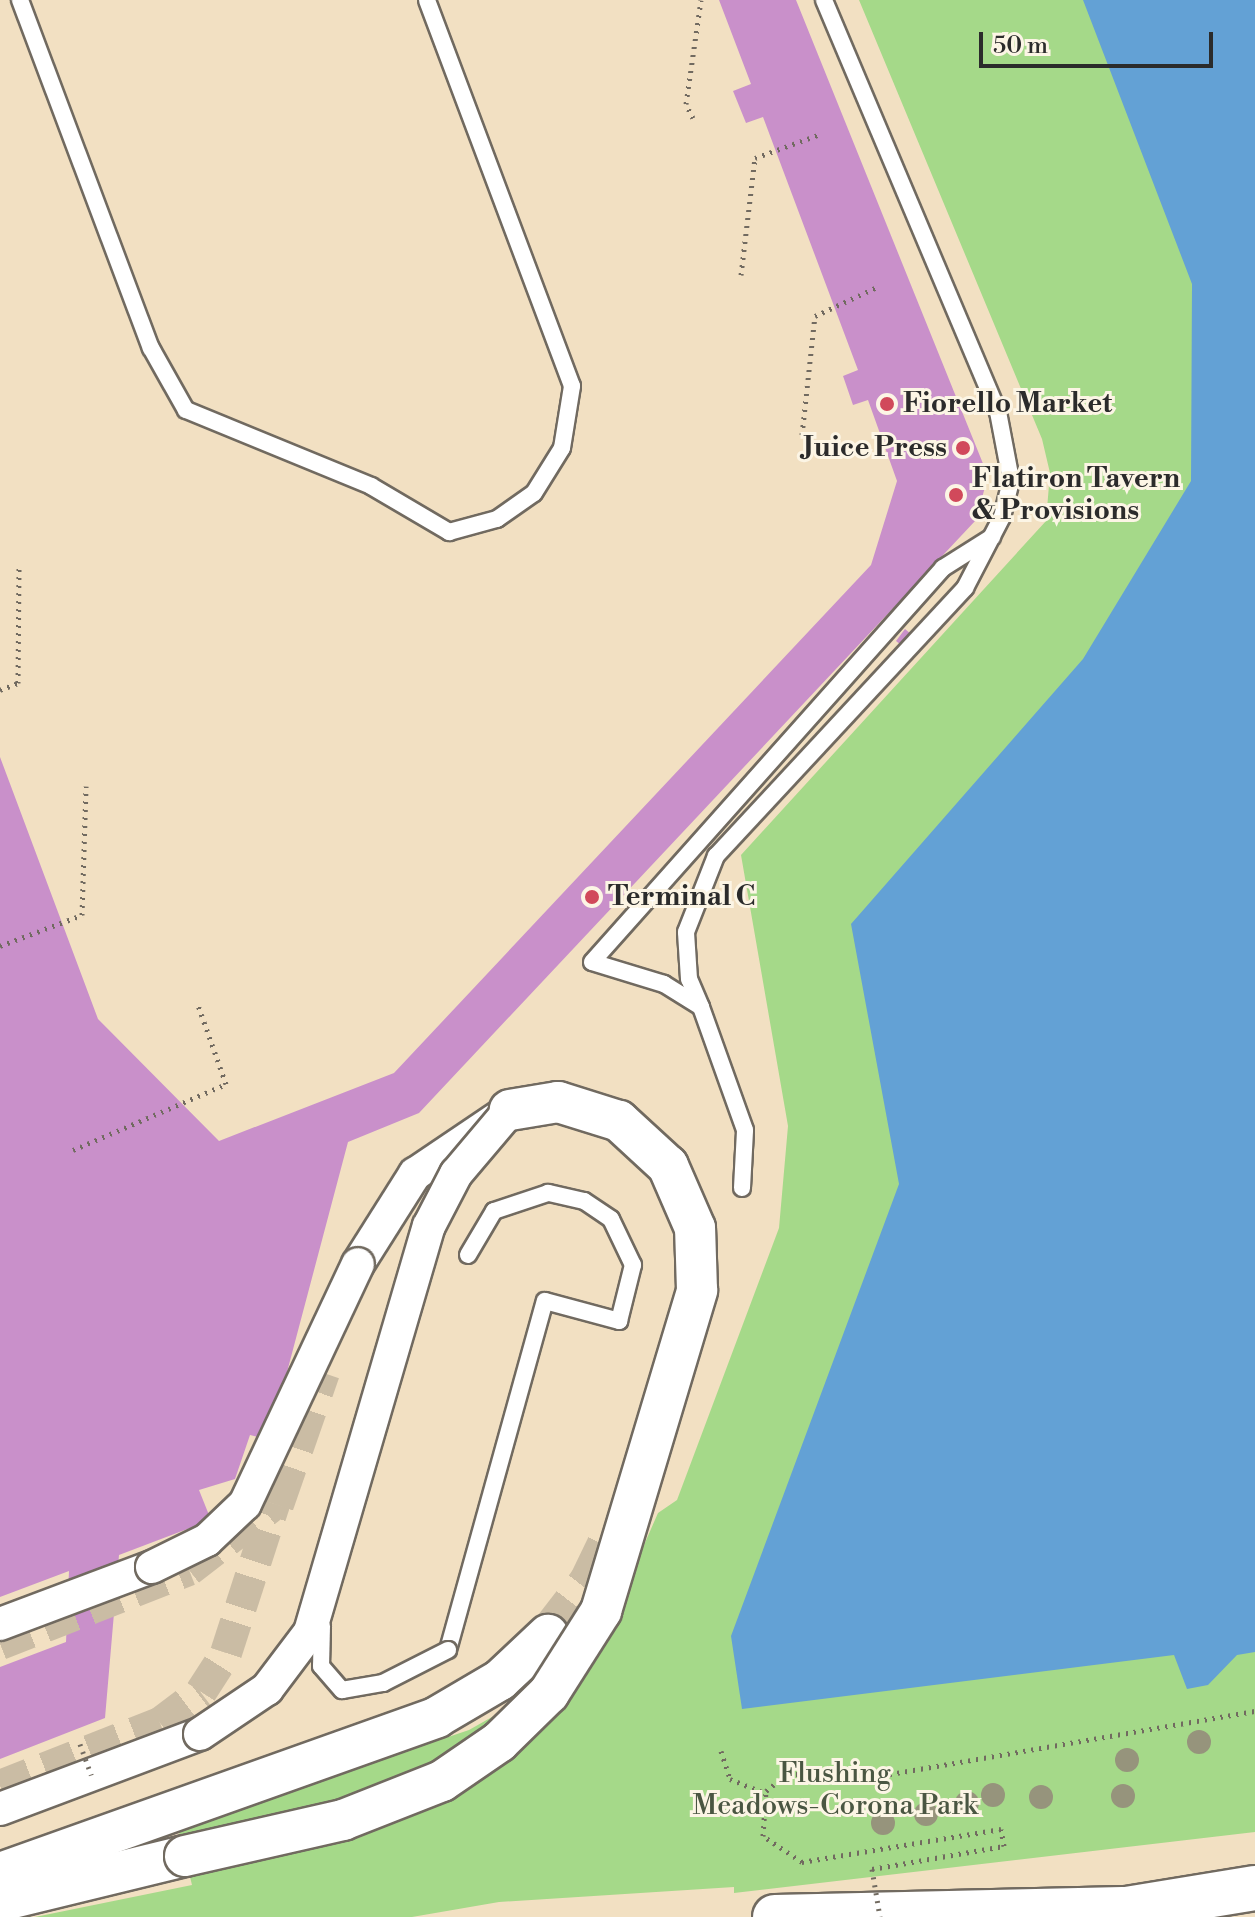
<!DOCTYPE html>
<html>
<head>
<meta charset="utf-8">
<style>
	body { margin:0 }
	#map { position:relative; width:1255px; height:1917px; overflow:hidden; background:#f2e0c2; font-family:"Libre Bodoni",serif }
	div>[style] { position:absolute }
	.green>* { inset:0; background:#a5d989 }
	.water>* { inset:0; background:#63a1d5 }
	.building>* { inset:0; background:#c990ca }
	.minor-tunnel>* { height:32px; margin-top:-16px; transform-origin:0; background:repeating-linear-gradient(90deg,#cabca4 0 32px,transparent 0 48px) }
	.tertiary-tunnel>* { height:40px; margin-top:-20px; transform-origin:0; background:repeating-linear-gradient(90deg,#cabca4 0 40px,transparent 0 60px) }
	.path>* { height:5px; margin-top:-2.5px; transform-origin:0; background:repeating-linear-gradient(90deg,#716a60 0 2px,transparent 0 8px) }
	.roads { filter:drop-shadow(2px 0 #716a60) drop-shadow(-2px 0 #716a60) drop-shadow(0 2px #716a60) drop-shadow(0 -2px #716a60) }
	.service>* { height:16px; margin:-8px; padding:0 8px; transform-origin:8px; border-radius:8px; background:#fff }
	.minor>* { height:32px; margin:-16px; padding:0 16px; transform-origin:16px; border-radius:16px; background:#fff }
	.tertiary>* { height:40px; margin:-20px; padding:0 20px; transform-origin:20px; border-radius:20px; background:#fff }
	.motorway>* { height:44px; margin:-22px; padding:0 22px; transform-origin:22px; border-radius:22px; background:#fff }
	.path-bridge>* { height:5px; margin-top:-2.5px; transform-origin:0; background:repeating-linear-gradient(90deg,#716a60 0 2px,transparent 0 8px) }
	.bridges { filter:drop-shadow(2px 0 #716a60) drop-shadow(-2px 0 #716a60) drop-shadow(0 2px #716a60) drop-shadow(0 -2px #716a60) }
	.service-bridge>* { height:16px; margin:-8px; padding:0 8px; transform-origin:8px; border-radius:8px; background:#fff }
	.minor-bridge>* { height:32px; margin:-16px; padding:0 16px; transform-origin:16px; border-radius:16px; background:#fff }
	.tertiary-bridge>* { height:40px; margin:-20px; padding:0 20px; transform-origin:20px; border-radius:20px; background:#fff }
	.trees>* { width:24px; height:24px; margin:-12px; border-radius:50%; background:#96947c }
	.dots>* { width:22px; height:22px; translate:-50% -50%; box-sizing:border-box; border:4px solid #fcf5e5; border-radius:50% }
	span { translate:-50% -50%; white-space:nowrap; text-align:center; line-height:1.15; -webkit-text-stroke:6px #fcf5e5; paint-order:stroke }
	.poi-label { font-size:28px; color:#2b2b2b; font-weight:700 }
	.left { translate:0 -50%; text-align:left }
	.right { translate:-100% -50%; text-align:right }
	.park-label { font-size:28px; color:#4a5642 }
	.scale { position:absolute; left:979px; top:32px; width:234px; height:36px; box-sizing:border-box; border:4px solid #2b2b2b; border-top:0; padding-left:10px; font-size:24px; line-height:28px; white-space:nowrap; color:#2b2b2b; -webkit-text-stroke:6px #fcf5e5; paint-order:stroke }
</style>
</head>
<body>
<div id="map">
	<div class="green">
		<div style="clip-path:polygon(859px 0,1255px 0,1255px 1832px,734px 1893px,734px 1887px,499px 1902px,412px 1917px,35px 1917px,192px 1885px,178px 1828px,469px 1730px,594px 1659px,658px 1513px,677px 1500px,779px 1228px,788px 1126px,741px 855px,1046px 521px,1050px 473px,1042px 439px)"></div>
	</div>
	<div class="water">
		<div style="clip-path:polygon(1083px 0,1255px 0,1255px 1652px,1237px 1655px,1208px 1685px,1187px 1689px,1174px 1655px,742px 1709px,731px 1636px,899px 1184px,851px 924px,1083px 659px,1191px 481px,1192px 284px)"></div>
	</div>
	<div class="building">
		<div style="clip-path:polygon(719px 0,796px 0,988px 476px,976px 520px,419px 1113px,348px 1142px,269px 1440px,250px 1435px,235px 1479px,199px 1490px,211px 1520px,119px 1555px,105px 1718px,0 1759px,0 1667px,66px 1642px,69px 1571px,0 1597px,0 757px,98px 1019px,219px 1141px,394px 1073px,871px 565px,897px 481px,868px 400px,853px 405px,843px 376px,858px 370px,763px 117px,746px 123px,733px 91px,751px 84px)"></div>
		<div style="clip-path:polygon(905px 629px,911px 634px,901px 645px,896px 641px)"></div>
	</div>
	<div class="minor-tunnel">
		<div style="left:0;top:1644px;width:203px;rotate:-21.4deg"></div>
		<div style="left:189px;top:1570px;width:105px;rotate:-37.6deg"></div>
		<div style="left:0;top:1786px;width:172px;rotate:-21.5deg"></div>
		<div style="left:160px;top:1723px;width:51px;rotate:-37.1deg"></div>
		<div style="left:201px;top:1692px;width:46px;rotate:-57.3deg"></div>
		<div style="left:226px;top:1653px;width:157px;rotate:-72.1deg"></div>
	</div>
	<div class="tertiary-tunnel">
		<div style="left:274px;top:1504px;width:140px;rotate:-70.8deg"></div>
		<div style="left:548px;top:1635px;width:67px;rotate:-52.3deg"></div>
		<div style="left:589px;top:1582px;width:58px;rotate:-64.3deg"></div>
	</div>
	<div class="path">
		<div style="left:693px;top:118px;width:16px;rotate:-117deg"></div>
		<div style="left:686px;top:104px;width:105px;rotate:-81.8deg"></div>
		<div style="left:741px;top:275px;width:118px;rotate:-83.2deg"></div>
		<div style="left:755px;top:158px;width:67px;rotate:-20.1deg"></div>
		<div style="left:802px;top:435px;width:120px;rotate:-83.8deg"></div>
		<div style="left:815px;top:316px;width:68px;rotate:-25.1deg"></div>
		<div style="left:0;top:690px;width:19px;rotate:-21deg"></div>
		<div style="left:18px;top:683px;width:118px;rotate:-89.5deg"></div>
		<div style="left:0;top:946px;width:88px;rotate:-20.7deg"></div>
		<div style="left:82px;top:915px;width:129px;rotate:-88.2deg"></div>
		<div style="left:73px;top:1150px;width:167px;rotate:-23.3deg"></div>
		<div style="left:226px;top:1084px;width:87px;rotate:-109.5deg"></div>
		<div style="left:721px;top:1751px;width:29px;rotate:72deg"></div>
		<div style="left:730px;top:1779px;width:37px;rotate:22deg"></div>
		<div style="left:872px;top:1869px;width:134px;rotate:-9.9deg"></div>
		<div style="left:1004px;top:1846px;width:17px;rotate:-100deg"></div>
		<div style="left:1001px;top:1829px;width:202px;rotate:170.6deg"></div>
		<div style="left:802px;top:1862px;width:47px;rotate:-146.3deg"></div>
		<div style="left:763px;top:1836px;width:45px;rotate:-86.2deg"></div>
		<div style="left:766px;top:1791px;width:28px;rotate:-39deg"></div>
		<div style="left:788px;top:1773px;width:63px;rotate:7.4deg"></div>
		<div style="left:850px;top:1781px;width:411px;rotate:-9.8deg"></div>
	</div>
	<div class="roads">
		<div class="service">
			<div style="left:20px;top:0;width:372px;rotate:69.4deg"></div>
			<div style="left:151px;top:348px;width:71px;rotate:60.6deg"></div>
			<div style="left:186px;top:410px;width:200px;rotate:22.3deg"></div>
			<div style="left:371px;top:486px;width:91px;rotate:30.5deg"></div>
			<div style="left:449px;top:532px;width:50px;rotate:-15.2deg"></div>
			<div style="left:497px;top:519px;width:45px;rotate:-35.1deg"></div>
			<div style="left:534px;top:493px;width:53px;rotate:-58.1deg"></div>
			<div style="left:562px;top:448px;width:63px;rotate:-80.8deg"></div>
			<div style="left:572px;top:386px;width:412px;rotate:-110.6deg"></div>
			<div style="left:701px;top:1007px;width:30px;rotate:-113deg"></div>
			<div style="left:689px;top:979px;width:47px;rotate:-93.7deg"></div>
			<div style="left:686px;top:932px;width:82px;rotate:-68.5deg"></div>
			<div style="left:716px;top:856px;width:366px;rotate:-47.1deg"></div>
			<div style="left:965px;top:588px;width:80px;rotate:-62.5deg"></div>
			<div style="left:1002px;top:517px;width:38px;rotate:-76deg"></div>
			<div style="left:1011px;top:480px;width:69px;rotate:-100.8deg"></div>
			<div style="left:998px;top:412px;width:447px;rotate:-112.9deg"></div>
			<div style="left:742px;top:1188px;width:58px;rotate:-87deg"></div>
			<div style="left:745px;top:1130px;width:131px;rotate:-109.7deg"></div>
			<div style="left:701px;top:1007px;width:44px;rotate:-148.1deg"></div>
			<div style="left:664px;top:984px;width:75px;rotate:-163deg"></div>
			<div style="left:592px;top:962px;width:528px;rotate:-48.3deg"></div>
			<div style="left:943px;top:568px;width:58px;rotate:-32.3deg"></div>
			<div style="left:448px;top:1650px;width:362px;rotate:-74.5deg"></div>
			<div style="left:545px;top:1301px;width:77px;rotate:15.1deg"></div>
			<div style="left:619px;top:1321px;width:58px;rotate:-76deg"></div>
			<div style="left:633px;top:1265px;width:51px;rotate:-115.6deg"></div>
			<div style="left:611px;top:1219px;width:32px;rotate:-146deg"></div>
			<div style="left:584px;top:1201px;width:37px;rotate:-167deg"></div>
			<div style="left:548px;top:1193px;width:57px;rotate:161.6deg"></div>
			<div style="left:494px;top:1211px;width:51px;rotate:120.6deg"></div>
		</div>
		<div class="minor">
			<div style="left:358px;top:1264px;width:107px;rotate:-57.7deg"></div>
			<div style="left:415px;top:1174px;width:115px;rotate:-34deg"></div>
			<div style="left:0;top:1624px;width:162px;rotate:-20.6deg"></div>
			<div style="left:0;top:1809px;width:214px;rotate:-20.6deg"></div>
		</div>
		<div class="tertiary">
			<div style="left:0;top:1873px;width:464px;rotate:-19.6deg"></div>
			<div style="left:437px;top:1717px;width:73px;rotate:-30.4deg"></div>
			<div style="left:500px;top:1680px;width:66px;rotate:-43.2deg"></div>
			<div style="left:0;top:1901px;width:190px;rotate:-13.7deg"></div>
		</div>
		<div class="motorway">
			<div style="left:1096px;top:1914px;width:161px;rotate:-9.3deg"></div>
			<div style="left:775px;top:1917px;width:348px;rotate:-1.3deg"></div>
		</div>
	</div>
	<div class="path-bridge">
		<div style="left:80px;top:1744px;width:33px;rotate:70deg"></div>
		<div style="left:872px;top:1869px;width:49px;rotate:80.5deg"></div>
	</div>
	<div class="bridges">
		<div class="service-bridge">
			<div style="left:322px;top:1626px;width:40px;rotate:91.4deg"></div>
			<div style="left:321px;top:1666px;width:32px;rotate:49deg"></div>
			<div style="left:342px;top:1690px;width:42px;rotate:-9.7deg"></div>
			<div style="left:383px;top:1683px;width:73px;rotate:-26.9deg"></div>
		</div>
		<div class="minor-bridge">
			<div style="left:152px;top:1567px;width:61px;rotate:-26.1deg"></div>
			<div style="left:207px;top:1540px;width:52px;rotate:-43.5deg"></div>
			<div style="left:245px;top:1504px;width:265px;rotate:-64.8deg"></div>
			<div style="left:200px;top:1734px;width:81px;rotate:-33.9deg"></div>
			<div style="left:267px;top:1689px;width:71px;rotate:-53deg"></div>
			<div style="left:310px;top:1632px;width:423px;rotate:-73.7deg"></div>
			<div style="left:429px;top:1226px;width:59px;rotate:-62.6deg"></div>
			<div style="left:456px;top:1174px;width:84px;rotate:-49.8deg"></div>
		</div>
		<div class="tertiary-bridge">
			<div style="left:185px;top:1856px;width:162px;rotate:-12.8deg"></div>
			<div style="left:343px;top:1820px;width:106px;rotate:-21.5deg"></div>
			<div style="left:442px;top:1781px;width:69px;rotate:-34.4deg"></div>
			<div style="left:499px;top:1742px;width:70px;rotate:-44.4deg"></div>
			<div style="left:549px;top:1693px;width:97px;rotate:-57.6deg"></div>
			<div style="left:601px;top:1611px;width:335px;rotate:-73.3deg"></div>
			<div style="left:697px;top:1290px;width:62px;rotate:-91.8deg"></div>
			<div style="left:695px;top:1228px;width:68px;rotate:-113.5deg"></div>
			<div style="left:668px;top:1166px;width:67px;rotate:-137.4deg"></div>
			<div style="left:619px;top:1121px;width:64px;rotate:-162.7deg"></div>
			<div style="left:558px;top:1102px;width:49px;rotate:170.5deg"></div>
		</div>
	</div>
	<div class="trees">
		<div style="left:1199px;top:1742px"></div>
		<div style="left:1127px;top:1760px"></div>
		<div style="left:993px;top:1795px"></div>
		<div style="left:1123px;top:1796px"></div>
		<div style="left:1041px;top:1797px"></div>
		<div style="left:967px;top:1803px"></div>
		<div style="left:926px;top:1814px"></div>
		<div style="left:883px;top:1823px"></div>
	</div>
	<div class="dots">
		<div style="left:887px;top:404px;background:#d1495b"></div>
		<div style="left:963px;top:448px;background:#d1495b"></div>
		<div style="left:956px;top:495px;background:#d1495b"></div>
		<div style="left:592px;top:897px;background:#d1495b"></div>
	</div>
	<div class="poi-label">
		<span class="left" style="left:903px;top:404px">Fiorello Market</span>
		<span class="right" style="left:947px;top:448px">Juice Press</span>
		<span class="left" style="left:972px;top:495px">Flatiron Tavern<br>&amp; Provisions</span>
		<span class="left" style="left:608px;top:897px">Terminal C</span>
	</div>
	<div class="park-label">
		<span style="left:835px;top:1790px">Flushing<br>Meadows-Corona Park</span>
	</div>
	<div class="scale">50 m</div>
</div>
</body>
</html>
